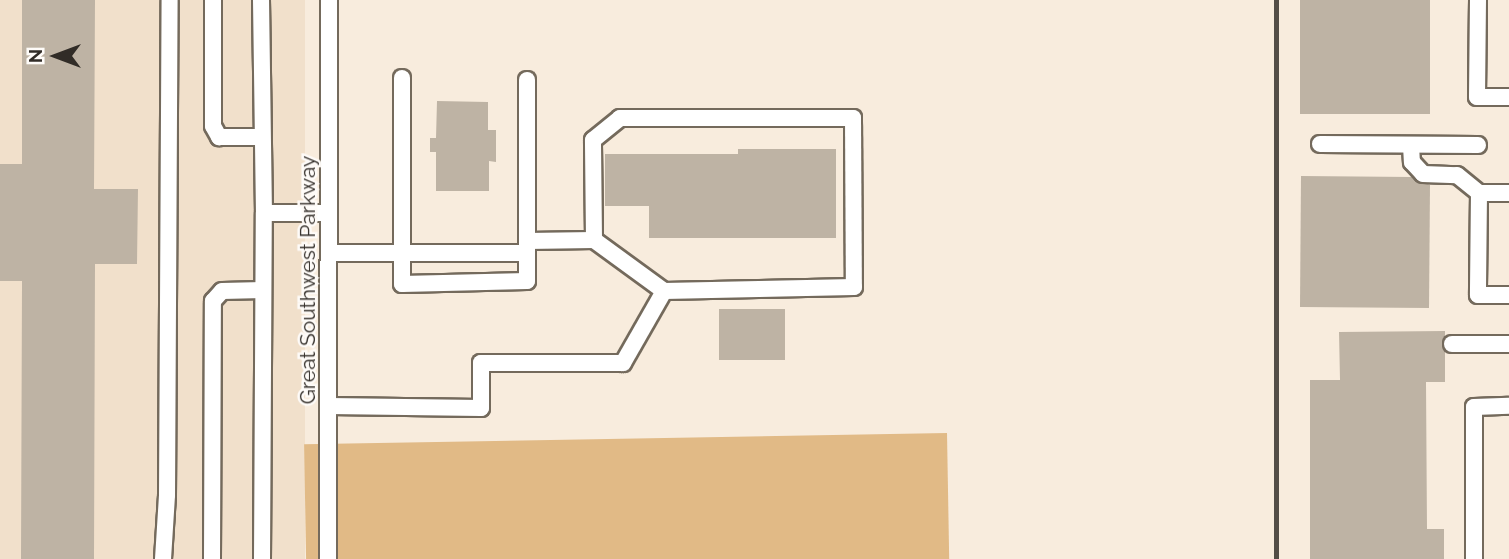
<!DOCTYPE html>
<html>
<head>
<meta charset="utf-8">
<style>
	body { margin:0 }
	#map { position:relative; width:1509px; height:559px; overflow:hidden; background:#f8ecdd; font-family:Raleway,sans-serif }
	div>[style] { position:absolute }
	.built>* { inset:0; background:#f1e0cb; transform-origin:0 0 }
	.green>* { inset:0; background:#e1ba86; transform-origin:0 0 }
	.building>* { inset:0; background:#beb3a4; transform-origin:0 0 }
	.roads { filter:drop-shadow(2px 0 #746a5c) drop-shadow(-2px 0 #746a5c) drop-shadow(0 2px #746a5c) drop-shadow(0 -2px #746a5c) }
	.minor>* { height:16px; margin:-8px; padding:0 8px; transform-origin:8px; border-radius:8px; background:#fff }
	.rail>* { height:4.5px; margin:-2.25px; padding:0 2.25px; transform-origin:2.25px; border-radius:2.25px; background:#534d46 }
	span { translate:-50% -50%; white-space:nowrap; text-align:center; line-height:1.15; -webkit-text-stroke:5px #fefbf8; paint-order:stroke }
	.street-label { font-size:21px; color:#312c27 }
	.north { position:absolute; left:21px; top:21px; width:70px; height:70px; -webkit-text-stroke:5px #fefbf8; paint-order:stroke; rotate:270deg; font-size:19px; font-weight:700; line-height:28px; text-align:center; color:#312c27 }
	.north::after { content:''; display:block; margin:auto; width:24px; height:32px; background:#312c27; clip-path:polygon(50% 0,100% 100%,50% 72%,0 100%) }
</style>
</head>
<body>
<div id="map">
	<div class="built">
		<div style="left:0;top:0;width:305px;height:559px"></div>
	</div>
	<div class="green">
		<div style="left:947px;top:433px;width:126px;height:643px;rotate:89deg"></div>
	</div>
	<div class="building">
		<div style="clip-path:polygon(22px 0,95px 0,94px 189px,138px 189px,137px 264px,95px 264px,94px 559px,21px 559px,22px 281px,0 281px,0 164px,22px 164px)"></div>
		<div style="left:1300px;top:0;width:130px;height:114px"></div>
		<div style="clip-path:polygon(437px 101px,488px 102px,488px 130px,496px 130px,496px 162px,489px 161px,489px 191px,436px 191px,436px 152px,430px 152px,430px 138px,436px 138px)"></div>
		<div style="clip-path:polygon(738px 149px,836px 149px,836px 238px,649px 238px,649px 206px,605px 206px,605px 154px,738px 154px)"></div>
		<div style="clip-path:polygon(1301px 176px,1412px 177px,1430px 185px,1429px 308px,1300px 307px)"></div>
		<div style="left:719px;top:309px;width:66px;height:51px"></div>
		<div style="clip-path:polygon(1445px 331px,1445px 382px,1426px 382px,1427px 529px,1444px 529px,1444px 559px,1310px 559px,1310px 380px,1340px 380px,1339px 332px)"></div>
	</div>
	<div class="roads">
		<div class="minor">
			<div style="left:213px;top:0;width:126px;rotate:90deg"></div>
			<div style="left:213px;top:126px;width:13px;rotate:61deg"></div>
			<div style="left:219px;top:137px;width:42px"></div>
			<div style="left:261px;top:0;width:213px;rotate:89.2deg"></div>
			<div style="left:264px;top:213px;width:65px"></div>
			<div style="left:1478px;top:0;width:97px;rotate:90.6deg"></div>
			<div style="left:1477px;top:97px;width:32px"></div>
			<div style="left:527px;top:80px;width:173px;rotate:90deg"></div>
			<div style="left:527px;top:253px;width:125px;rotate:180deg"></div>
			<div style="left:402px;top:253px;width:31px;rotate:90deg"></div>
			<div style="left:402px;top:284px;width:125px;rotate:-1.4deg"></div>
			<div style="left:527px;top:281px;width:28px;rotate:-90deg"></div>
			<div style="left:1320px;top:144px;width:158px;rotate:0.4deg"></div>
			<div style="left:1411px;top:145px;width:17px;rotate:87deg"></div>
			<div style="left:1412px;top:162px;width:16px;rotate:47deg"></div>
			<div style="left:1423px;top:174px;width:34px;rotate:2deg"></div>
			<div style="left:1457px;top:175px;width:28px;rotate:39deg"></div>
			<div style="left:1509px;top:193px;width:30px;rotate:180deg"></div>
			<div style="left:1479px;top:193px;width:102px;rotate:90.6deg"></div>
			<div style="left:1478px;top:295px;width:31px"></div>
			<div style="left:527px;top:241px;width:67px;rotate:-0.9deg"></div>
			<div style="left:594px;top:240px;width:100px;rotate:-90.6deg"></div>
			<div style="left:593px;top:140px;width:35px;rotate:-39deg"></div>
			<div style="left:620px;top:118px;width:233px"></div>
			<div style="left:853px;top:118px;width:169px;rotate:89.7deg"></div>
			<div style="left:854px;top:287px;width:190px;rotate:178.8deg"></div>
			<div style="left:664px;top:291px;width:87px;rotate:-143.9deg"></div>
			<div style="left:329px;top:253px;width:73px"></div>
			<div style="left:402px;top:253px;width:175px;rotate:-90deg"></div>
			<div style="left:1452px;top:344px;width:57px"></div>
			<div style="left:329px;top:406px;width:152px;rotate:0.8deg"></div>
			<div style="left:481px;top:408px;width:45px;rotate:-90deg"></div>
			<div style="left:481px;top:363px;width:142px"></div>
			<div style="left:623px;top:363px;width:83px;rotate:-60.3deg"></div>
			<div style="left:163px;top:559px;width:64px;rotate:-86.4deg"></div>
			<div style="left:167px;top:495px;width:495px;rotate:-89.7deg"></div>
			<div style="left:212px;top:559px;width:258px;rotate:-89.8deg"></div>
			<div style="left:213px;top:301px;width:13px;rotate:-48deg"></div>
			<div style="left:222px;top:291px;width:41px;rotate:-1.4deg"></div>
			<div style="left:262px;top:559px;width:346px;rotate:-89.7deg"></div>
			<div style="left:328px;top:559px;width:559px;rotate:-89.9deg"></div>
			<div style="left:1474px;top:559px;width:152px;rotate:-90deg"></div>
			<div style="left:1474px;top:407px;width:35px;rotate:-2deg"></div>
		</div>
	</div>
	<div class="rail">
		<div style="left:1276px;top:559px;width:559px;rotate:-90deg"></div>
	</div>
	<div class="street-label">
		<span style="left:308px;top:280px;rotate:-90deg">Great Southwest Parkway</span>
	</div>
	<div class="north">N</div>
</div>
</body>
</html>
